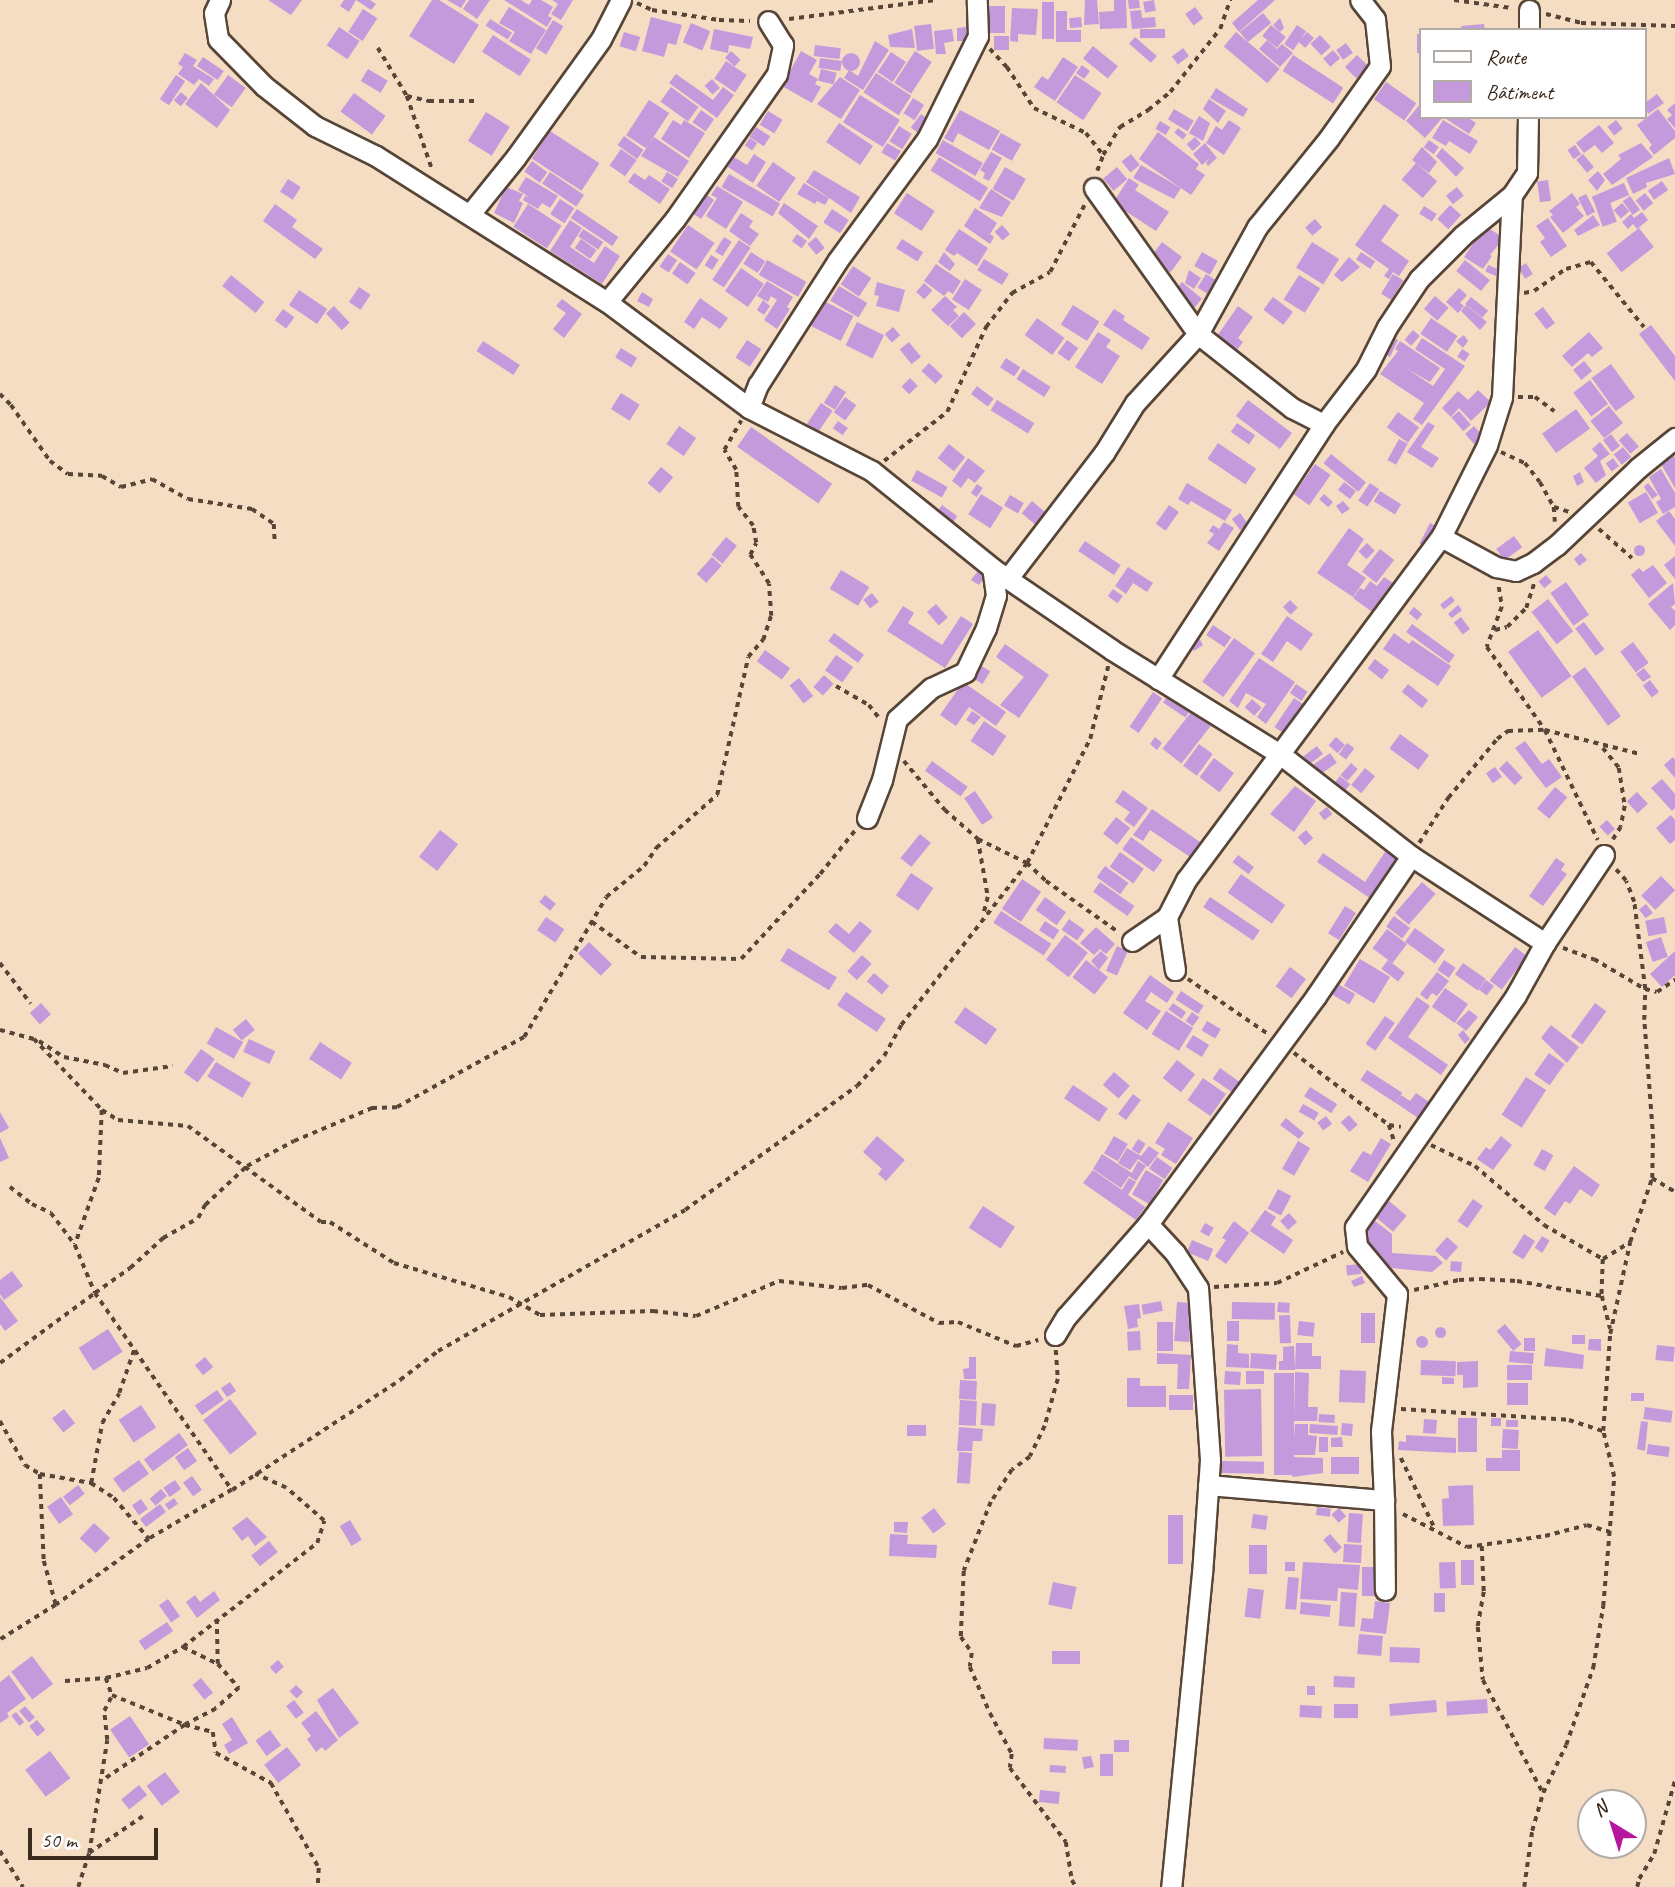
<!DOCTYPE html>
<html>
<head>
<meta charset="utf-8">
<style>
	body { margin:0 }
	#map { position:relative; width:1675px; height:1887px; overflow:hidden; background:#f4ddc2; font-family:Caveat,sans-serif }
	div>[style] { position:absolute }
	.building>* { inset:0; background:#c49add; transform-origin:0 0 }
	.round { border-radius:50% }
	.path>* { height:3.5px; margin-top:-1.75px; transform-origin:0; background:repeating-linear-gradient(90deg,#574537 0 5px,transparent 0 10px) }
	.roads { filter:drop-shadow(2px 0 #574537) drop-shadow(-2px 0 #574537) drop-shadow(0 2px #574537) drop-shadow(0 -2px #574537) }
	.street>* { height:19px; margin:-9.5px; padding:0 9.5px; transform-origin:9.5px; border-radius:9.5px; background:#fff }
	span { translate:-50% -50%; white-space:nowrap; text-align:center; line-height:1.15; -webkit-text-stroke:5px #fff; paint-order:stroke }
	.legend { position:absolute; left:1419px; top:28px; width:228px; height:91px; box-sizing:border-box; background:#fff; border:2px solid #b1aaa5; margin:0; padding:9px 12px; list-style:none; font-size:21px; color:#3b2a1e }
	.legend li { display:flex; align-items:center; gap:14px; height:35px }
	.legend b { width:35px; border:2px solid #b1aaa5 }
	.north { position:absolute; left:1577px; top:1789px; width:70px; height:70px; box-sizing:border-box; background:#fff; border:2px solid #b1aaa5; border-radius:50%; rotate:322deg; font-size:19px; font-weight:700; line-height:28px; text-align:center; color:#3b2a1e }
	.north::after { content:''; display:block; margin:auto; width:24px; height:32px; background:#b5179e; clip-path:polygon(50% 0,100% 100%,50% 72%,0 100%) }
	.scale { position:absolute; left:28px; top:1828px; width:130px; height:32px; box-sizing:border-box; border:4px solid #3b2a1e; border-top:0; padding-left:9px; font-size:21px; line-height:24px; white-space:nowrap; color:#3b2a1e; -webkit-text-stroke:5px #fff; paint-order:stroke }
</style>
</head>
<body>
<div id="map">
	<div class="building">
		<div style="clip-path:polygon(268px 0,302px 0,291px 15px)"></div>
		<div style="clip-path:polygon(344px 0,370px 0,376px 4px,371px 10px,356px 0,349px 12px,340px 6px)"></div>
		<div style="clip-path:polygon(432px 0,439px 0,479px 25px,454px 64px,409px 36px)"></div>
		<div style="clip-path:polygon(447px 0,466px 0,461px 8px)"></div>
		<div style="clip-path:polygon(469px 0,490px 0,477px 19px,463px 9px)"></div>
		<div style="clip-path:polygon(504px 0,521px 0,529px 5px,532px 0,541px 0,553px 7px,548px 16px,552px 18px,547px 27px)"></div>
		<div style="clip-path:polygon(552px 0,573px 0,561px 20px,551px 14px,558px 4px)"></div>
		<div style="clip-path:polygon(1085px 0,1097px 0,1099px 24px,1084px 25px)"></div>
		<div style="clip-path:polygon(1114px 0,1126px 0,1127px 28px,1100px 29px,1099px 12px,1114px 11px)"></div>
		<div style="clip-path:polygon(1128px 0,1139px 0,1140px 8px,1129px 9px)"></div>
		<div style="left:1154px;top:0;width:11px;height:11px;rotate:80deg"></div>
		<div style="clip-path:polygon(1258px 0,1275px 0,1239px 32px,1232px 23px)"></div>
		<div style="left:1042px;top:2px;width:12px;height:37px"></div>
		<div style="left:1005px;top:6px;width:27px;height:19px;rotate:90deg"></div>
		<div style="clip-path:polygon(509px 7px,546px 30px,531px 54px,509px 41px,515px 32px,499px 23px)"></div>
		<div style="left:1195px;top:7px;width:14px;height:12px;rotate:54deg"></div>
		<div style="clip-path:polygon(1012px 8px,1038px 9px,1036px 35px,1018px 34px,1018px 42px,1010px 41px)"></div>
		<div style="left:363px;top:9px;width:17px;height:27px;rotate:33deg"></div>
		<div style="clip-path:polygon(1141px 10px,1142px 18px,1155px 17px,1156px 27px,1132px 29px,1130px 11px)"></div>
		<div style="clip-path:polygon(1056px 11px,1067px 11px,1067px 30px,1081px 30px,1081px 42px,1056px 42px)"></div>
		<div style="left:1263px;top:13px;width:13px;height:30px;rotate:51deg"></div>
		<div style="clip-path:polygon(651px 17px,682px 25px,676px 45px,668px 43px,664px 57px,642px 51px)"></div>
		<div style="left:1081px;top:17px;width:10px;height:12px;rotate:84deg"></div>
		<div style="clip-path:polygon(1280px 18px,1284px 28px,1280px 32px,1273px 25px)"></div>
		<div style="left:490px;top:19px;width:26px;height:8px;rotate:32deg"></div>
		<div style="left:553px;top:20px;width:12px;height:33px;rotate:31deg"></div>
		<div style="left:691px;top:23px;width:21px;height:21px;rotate:23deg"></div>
		<div style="left:931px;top:24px;width:25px;height:17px;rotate:83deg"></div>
		<div style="clip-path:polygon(1484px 24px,1485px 30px,1462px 30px,1461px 26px)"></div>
		<div style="left:1271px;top:25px;width:19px;height:14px;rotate:39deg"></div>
		<div style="left:1297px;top:25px;width:11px;height:23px;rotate:34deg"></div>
		<div style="left:339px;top:27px;width:25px;height:22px;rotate:34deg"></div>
		<div style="clip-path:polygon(966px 27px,967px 41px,957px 41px,957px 28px)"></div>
		<div style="clip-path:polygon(714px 29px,753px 37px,750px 49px,729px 45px,728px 53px,710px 49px)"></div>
		<div style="clip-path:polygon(912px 29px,915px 48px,890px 47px,888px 35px)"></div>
		<div style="clip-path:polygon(952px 29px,954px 41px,944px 43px,946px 54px,936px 54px,934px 31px)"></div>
		<div style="left:1165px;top:29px;width:9px;height:25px;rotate:90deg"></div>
		<div style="left:624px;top:32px;width:17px;height:15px;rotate:17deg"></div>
		<div style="left:1236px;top:32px;width:57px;height:19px;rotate:40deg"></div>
		<div style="left:1307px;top:32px;width:9px;height:13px;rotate:41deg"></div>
		<div style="left:1417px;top:34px;width:4px;height:19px"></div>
		<div style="left:493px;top:35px;width:45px;height:20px;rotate:33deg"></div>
		<div style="left:1320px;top:35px;width:16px;height:13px;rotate:47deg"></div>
		<div style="left:994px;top:36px;width:15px;height:14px"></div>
		<div style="left:1135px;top:37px;width:29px;height:9px;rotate:41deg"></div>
		<div style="clip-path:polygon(1267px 40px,1277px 49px,1282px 44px,1293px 53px,1280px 67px,1259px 49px)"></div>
		<div style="clip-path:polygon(875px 41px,889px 50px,863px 90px,844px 78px,849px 70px,858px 76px)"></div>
		<div style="left:1346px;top:43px;width:12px;height:12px;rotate:55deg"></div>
		<div style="left:815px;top:45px;width:26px;height:11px;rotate:7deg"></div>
		<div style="left:1093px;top:46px;width:32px;height:16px;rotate:39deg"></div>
		<div style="left:1183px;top:48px;width:10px;height:14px;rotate:53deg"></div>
		<div style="left:1333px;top:50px;width:11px;height:13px;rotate:49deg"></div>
		<div style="left:731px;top:51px;width:13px;height:9px;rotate:42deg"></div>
		<div style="clip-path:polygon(801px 51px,817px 60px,809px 74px,818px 79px,815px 84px,821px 87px,812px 103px,782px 86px)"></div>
		<div style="left:915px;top:51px;width:20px;height:38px;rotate:33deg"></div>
		<div style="left:891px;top:52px;width:18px;height:24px;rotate:34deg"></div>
		<div style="clip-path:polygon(185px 53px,197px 60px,193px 66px,214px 79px,209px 86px,199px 79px,194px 85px,178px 74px,183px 67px,178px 64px)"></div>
		<div class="round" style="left:842px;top:53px;width:18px;height:18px"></div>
		<div style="left:1293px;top:55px;width:60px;height:19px;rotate:33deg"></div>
		<div style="left:1357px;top:55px;width:16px;height:17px;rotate:45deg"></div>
		<div style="left:203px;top:57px;width:25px;height:11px;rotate:34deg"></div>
		<div style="clip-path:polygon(1063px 57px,1078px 67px,1055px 101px,1034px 87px,1042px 76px,1048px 80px)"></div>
		<div style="left:820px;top:58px;width:22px;height:10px;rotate:8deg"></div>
		<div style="left:726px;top:61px;width:25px;height:21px;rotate:34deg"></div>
		<div style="left:1082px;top:65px;width:10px;height:10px;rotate:37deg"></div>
		<div style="left:368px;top:69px;width:23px;height:14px;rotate:31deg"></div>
		<div style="left:821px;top:69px;width:16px;height:12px;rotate:14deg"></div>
		<div style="left:876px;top:73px;width:42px;height:23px;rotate:33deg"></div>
		<div style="clip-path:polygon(676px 74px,713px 100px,723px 87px,734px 95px,717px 118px,669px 83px)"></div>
		<div style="left:176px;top:75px;width:11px;height:29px;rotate:34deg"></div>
		<div style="left:228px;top:75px;width:22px;height:24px;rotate:36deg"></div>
		<div style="left:1075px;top:75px;width:32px;height:33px;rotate:34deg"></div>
		<div style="clip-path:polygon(840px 77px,860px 90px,841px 119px,817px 104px)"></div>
		<div style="left:712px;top:79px;width:12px;height:10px;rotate:48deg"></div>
		<div style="left:1386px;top:82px;width:37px;height:21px;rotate:35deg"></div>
		<div style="clip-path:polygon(201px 83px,230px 110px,217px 128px,185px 104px)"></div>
		<div style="left:671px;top:87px;width:34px;height:18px;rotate:36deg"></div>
		<div style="clip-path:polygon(1216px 88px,1248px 109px,1243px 117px,1210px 98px)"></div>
		<div style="left:181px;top:92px;width:9px;height:11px;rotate:41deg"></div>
		<div style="left:354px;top:93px;width:39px;height:23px;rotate:36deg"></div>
		<div style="clip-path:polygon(1657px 94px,1664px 103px,1648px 114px,1645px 103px)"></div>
		<div style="left:860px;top:95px;width:47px;height:32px;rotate:32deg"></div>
		<div style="left:913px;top:98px;width:13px;height:18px;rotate:32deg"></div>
		<div style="clip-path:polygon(1209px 99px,1226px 111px,1218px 123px,1203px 109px)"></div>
		<div style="left:649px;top:100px;width:24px;height:42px;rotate:33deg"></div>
		<div style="clip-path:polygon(1421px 103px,1421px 117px,1443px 117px,1425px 138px,1406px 121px)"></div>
		<div style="clip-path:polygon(1675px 103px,1675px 128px,1667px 119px,1672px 115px,1667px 110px)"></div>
		<div style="left:1174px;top:109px;width:23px;height:12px;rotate:31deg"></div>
		<div style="clip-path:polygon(1658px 109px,1675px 131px,1675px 138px,1654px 155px,1649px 148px,1652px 145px,1637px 125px)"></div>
		<div style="left:701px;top:110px;width:16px;height:15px;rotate:35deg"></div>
		<div style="clip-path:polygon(960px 110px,1000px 131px,989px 150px,958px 133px,953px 143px,944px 138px)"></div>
		<div style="left:768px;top:111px;width:17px;height:16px;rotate:31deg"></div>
		<div style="left:486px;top:112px;width:28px;height:34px;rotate:32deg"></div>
		<div style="left:921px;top:114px;width:10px;height:17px;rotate:37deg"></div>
		<div style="clip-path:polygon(1199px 116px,1210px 123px,1203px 141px,1189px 133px)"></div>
		<div style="clip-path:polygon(1443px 117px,1467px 117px,1476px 123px,1469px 134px)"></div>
		<div style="clip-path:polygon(673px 120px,681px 125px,684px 120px,705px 133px,689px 158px,661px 139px)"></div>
		<div style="clip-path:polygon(1229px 120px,1241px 128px,1224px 155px,1206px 143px,1216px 126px,1222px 130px)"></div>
		<div style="clip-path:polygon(1443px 120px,1478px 141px,1470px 154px,1449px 141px,1446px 146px,1432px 138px)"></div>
		<div style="left:1616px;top:120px;width:11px;height:11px;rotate:52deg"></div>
		<div style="left:1160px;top:121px;width:12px;height:9px;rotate:31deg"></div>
		<div style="left:839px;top:123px;width:41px;height:23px;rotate:34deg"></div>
		<div style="clip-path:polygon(1599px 125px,1614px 143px,1602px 153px,1595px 145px,1584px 153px,1576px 143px)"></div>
		<div style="left:899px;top:126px;width:15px;height:18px;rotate:32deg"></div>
		<div style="left:756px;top:127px;width:17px;height:12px;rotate:33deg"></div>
		<div style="left:1178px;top:128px;width:11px;height:6px;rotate:38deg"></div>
		<div style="left:550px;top:131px;width:59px;height:33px;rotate:33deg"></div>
		<div style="clip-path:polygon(1158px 132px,1199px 164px,1196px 169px,1205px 175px,1191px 195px,1139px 159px)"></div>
		<div style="left:1001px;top:133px;width:23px;height:19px;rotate:29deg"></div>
		<div style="left:624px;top:136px;width:24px;height:11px;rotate:36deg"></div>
		<div style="clip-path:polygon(654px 137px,689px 161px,678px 177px,641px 156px)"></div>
		<div style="left:1195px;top:137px;width:9px;height:11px;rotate:49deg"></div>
		<div style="left:750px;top:138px;width:9px;height:9px;rotate:36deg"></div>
		<div style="left:943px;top:140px;width:46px;height:15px;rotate:30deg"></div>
		<div style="left:1429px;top:140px;width:12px;height:9px;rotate:35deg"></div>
		<div style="left:887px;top:143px;width:16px;height:11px;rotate:30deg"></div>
		<div style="clip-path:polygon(1205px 143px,1217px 158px,1208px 166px,1206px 163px,1210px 158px,1202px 165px,1193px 154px)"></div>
		<div style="clip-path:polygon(1641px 143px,1653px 157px,1612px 185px,1603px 174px,1621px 159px,1618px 155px)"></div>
		<div style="left:1575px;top:145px;width:11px;height:9px;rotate:56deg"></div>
		<div style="clip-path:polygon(1422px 147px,1437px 162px,1429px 173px,1412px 160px)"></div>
		<div style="clip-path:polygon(1442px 148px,1464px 168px,1456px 177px,1436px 156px)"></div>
		<div style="left:621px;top:149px;width:19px;height:20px;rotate:35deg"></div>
		<div style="clip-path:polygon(991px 152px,1002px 158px,989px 181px,983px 178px,985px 173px,980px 170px)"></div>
		<div style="clip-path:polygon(754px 154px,766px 162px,753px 183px,728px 167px,734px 157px,747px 165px)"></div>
		<div style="left:1131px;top:154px;width:14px;height:12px;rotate:51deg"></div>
		<div style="left:1583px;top:154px;width:17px;height:9px;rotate:50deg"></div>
		<div style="left:939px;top:157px;width:58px;height:16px;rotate:32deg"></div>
		<div style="clip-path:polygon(1669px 158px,1675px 174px,1646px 183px,1647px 187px,1633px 194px,1626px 178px)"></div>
		<div style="left:532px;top:161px;width:19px;height:13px;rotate:36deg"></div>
		<div style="left:773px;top:162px;width:28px;height:29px;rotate:35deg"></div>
		<div style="left:1416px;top:163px;width:28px;height:22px;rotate:41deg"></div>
		<div style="clip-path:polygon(1141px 165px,1181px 188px,1174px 199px,1133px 178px)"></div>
		<div style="left:1005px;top:167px;width:24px;height:25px;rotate:30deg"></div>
		<div style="left:1117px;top:167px;width:16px;height:18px;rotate:50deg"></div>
		<div style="clip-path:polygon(814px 170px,860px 197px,851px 213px,806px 182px)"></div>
		<div style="clip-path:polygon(1598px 171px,1605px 180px,1597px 191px,1588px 180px)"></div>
		<div style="left:550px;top:172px;width:41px;height:14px;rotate:34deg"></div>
		<div style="left:667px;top:172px;width:13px;height:11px;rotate:32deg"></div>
		<div style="clip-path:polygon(634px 173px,645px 180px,649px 175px,670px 189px,660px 204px,628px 182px)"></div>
		<div style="left:729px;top:174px;width:59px;height:15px;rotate:30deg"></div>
		<div style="clip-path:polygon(526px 177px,558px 196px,550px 208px,542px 203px,538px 209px,523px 200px,525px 196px,529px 197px,518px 190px)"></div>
		<div style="clip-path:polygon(1129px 178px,1139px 185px,1135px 190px,1169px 212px,1156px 231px,1113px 203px)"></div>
		<div style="left:288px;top:179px;width:15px;height:15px;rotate:32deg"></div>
		<div style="left:1548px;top:180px;width:21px;height:11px;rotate:82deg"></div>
		<div style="left:1662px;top:181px;width:11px;height:17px;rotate:56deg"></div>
		<div style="clip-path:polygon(804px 183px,829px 198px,825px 205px,817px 201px,815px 204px,797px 194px)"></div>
		<div style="left:1624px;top:183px;width:13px;height:35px;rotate:67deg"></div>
		<div style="clip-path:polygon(717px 186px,743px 202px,726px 229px,706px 216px,717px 198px,711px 195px)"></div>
		<div style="clip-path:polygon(506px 187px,523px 194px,519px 201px,523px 203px,514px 223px,494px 213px)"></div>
		<div style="left:1457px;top:187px;width:11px;height:14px;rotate:52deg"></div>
		<div style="clip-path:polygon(991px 189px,1011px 202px,1002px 217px,979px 208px)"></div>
		<div style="left:907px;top:193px;width:33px;height:24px;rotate:33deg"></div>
		<div style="clip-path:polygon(1572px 193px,1580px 204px,1576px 207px,1584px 216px,1563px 233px,1550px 217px,1553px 215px,1549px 211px)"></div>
		<div style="left:1645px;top:193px;width:13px;height:12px;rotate:51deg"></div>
		<div style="left:1586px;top:194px;width:20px;height:9px;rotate:63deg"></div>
		<div style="clip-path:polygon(707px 195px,714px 200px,701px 219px,689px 211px,699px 197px,704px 200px)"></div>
		<div style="left:1630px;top:196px;width:17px;height:9px;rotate:54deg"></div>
		<div style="left:560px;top:199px;width:17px;height:18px;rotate:33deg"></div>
		<div style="left:1610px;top:202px;width:21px;height:15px;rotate:71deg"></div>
		<div style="clip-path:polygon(784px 203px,818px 226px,809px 239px,778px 213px)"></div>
		<div style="left:1622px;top:203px;width:11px;height:11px;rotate:49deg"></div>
		<div style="clip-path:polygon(275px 204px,297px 220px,292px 227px,323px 249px,315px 259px,263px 221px)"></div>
		<div style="left:528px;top:204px;width:40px;height:27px;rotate:33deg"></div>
		<div style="clip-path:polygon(1384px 204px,1399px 215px,1381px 241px,1409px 261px,1399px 276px,1393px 272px,1389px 279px,1384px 276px,1389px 269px,1355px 245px)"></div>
		<div style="left:1450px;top:205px;width:15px;height:19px;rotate:42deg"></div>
		<div style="left:1424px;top:206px;width:15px;height:9px;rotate:32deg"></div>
		<div style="clip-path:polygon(975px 208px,997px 223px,990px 234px,994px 237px,990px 244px,964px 226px)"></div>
		<div style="left:577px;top:209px;width:50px;height:11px;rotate:34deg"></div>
		<div style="left:832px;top:209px;width:20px;height:16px;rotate:33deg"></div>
		<div style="clip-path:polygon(1642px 212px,1648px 220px,1637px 229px,1633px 224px,1628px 229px,1622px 222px,1631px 214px,1634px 218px)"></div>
		<div style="clip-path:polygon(741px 213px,753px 221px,749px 227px,759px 234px,750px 246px,729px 231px)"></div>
		<div style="clip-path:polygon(1593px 215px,1600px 225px,1578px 236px,1574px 230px)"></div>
		<div style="clip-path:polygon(1548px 218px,1567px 246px,1551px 257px,1540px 242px,1545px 238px,1536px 226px)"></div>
		<div style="left:1315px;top:219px;width:11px;height:13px;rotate:49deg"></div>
		<div style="clip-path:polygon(570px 220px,582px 228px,570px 247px,594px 263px,605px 246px,620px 256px,602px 284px,550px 251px)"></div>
		<div style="left:688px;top:225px;width:32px;height:32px;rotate:34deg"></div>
		<div style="left:1002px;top:225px;width:12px;height:10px;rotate:48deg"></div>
		<div style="clip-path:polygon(1485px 226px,1504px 238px,1490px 255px,1492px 256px,1483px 269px,1464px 257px)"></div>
		<div style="left:1639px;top:228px;width:24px;height:41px;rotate:52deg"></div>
		<div style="left:583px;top:229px;width:24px;height:9px;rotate:33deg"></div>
		<div style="clip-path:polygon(959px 229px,988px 248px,977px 266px,957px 253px,954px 256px,945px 250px)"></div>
		<div style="left:797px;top:234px;width:12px;height:9px;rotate:35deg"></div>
		<div style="left:724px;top:237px;width:9px;height:17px;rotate:32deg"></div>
		<div style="left:816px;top:237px;width:14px;height:11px;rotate:51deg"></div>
		<div style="left:581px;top:239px;width:19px;height:11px;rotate:35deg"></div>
		<div style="left:902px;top:239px;width:25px;height:11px;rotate:32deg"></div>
		<div style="left:739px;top:240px;width:14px;height:48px;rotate:34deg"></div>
		<div style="left:1162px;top:242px;width:25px;height:19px;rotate:37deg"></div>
		<div style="left:1312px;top:242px;width:32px;height:30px;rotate:32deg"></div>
		<div style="left:751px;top:252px;width:17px;height:14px;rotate:33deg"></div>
		<div style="clip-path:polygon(944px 252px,955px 264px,950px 271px,938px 262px)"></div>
		<div style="left:1202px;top:252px;width:18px;height:16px;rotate:29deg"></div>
		<div style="left:1361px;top:252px;width:17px;height:9px;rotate:33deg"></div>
		<div style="left:668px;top:254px;width:11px;height:15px;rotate:34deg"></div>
		<div style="left:711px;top:255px;width:9px;height:12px;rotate:32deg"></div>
		<div style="clip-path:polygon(1349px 257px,1360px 267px,1342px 282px,1334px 275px)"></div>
		<div style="left:984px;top:259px;width:29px;height:13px;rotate:31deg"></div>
		<div style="left:767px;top:260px;width:45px;height:17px;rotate:29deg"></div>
		<div style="left:1465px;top:260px;width:32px;height:14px;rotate:39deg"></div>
		<div style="left:680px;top:262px;width:19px;height:14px;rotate:35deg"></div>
		<div style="left:1526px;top:263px;width:13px;height:9px;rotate:58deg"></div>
		<div style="clip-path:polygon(936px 264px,961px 281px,953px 294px,948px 291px,944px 296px,924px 281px)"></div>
		<div style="left:1488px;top:265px;width:13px;height:7px;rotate:23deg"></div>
		<div style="left:853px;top:266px;width:22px;height:22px;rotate:34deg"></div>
		<div style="left:741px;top:268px;width:28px;height:28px;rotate:35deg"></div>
		<div style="clip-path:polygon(1189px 270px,1201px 278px,1194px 289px,1185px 283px)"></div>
		<div style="left:1206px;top:274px;width:15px;height:16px;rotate:32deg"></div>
		<div style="left:1393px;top:274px;width:12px;height:23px;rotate:31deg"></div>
		<div style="left:231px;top:275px;width:43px;height:14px;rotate:39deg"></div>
		<div style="left:1299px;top:275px;width:25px;height:29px;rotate:32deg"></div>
		<div style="left:965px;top:279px;width:20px;height:24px;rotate:33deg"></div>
		<div style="clip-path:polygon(767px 281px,793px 297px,787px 307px,790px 309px,777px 329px,764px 320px,777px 300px,771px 296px,768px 302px,757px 296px)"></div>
		<div style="clip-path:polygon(877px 282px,905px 290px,899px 312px,876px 306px,879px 296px,874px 295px)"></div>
		<div style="left:1182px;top:282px;width:26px;height:18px;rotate:40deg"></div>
		<div style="left:924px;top:283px;width:11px;height:12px;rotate:41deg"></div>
		<div style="left:839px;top:286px;width:33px;height:17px;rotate:31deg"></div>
		<div style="left:359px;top:287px;width:14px;height:18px;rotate:34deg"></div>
		<div style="clip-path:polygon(1459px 288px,1467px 295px,1460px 303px,1464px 306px,1458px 313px,1446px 302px)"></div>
		<div style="left:299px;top:290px;width:34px;height:18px;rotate:34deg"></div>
		<div style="clip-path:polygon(642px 292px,653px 299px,649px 307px,637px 301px)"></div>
		<div style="clip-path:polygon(945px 296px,957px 307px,953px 310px,959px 316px,948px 326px,931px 310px)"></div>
		<div style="left:1435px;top:296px;width:18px;height:17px;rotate:41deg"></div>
		<div style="left:1273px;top:297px;width:25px;height:16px;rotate:37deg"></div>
		<div style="left:1471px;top:297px;width:22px;height:9px;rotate:39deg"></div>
		<div style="clip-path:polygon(700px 298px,728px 318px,720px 329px,702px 317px,694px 329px,684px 322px)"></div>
		<div style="clip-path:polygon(562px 299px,582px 314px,564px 338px,553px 329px,566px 313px,556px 306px)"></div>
		<div style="clip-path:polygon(763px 300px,770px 306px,764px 315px,757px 310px)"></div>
		<div style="left:824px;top:301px;width:33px;height:28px;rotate:27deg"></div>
		<div style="left:1073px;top:305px;width:31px;height:23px;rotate:32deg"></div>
		<div style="clip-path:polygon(1466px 305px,1487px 322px,1480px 330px,1461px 311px)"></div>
		<div style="left:334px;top:306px;width:23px;height:11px;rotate:47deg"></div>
		<div style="clip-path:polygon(1238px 306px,1253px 317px,1238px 338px,1243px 342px,1235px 353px,1215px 339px)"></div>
		<div style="left:1543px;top:307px;width:20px;height:11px;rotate:53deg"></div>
		<div style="left:283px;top:309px;width:14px;height:14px;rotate:36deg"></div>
		<div style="clip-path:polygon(1114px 309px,1125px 316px,1123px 320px,1150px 338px,1142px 350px,1103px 325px)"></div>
		<div style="left:964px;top:312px;width:17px;height:20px;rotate:45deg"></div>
		<div style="left:1037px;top:318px;width:34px;height:21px;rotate:36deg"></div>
		<div style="left:1431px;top:318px;width:32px;height:19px;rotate:34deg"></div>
		<div style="left:857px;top:322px;width:30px;height:26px;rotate:26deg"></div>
		<div style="clip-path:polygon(1651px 325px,1675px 356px,1675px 381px,1639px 334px)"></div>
		<div style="left:893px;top:327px;width:11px;height:11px;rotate:49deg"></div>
		<div style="left:1413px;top:330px;width:9px;height:13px;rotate:41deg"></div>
		<div style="clip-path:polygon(1098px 332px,1111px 340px,1106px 347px,1120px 356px,1102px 384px,1075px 367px)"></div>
		<div style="clip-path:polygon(1589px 332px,1603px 348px,1592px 357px,1588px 353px,1572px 367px,1562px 356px)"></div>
		<div style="clip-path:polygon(1464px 335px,1468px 341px,1463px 348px,1456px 341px)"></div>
		<div style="clip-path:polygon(1392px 336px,1398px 340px,1390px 357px,1382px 352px)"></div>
		<div style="clip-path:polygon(1422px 338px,1465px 366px,1422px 425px,1413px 419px,1424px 403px,1380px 374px,1398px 351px,1395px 349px,1400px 341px,1440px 368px,1430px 382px,1406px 368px,1433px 386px,1445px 369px,1415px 349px)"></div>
		<div style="left:747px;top:340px;width:17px;height:21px;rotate:33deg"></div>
		<div style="left:1067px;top:340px;width:14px;height:16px;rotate:36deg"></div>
		<div style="left:483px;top:341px;width:44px;height:12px;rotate:33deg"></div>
		<div style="left:909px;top:342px;width:19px;height:12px;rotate:51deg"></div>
		<div style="left:621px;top:348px;width:19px;height:11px;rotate:32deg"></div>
		<div style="left:1462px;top:349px;width:9px;height:9px;rotate:32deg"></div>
		<div style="left:1006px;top:358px;width:17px;height:11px;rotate:33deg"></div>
		<div style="left:1584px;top:361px;width:13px;height:14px;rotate:51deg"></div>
		<div style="left:929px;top:363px;width:19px;height:11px;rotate:43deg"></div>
		<div style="left:1611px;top:364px;width:41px;height:24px;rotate:54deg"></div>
		<div style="left:1023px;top:369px;width:33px;height:12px;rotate:33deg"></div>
		<div style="left:910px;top:378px;width:11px;height:12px;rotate:45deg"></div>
		<div style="left:1590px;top:380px;width:30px;height:21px;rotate:53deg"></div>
		<div style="left:835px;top:385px;width:13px;height:21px;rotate:32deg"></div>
		<div style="left:977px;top:386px;width:21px;height:10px;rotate:37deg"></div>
		<div style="clip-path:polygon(1478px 390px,1491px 402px,1471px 421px,1459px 408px,1451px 417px,1442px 408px,1458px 391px,1468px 400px)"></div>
		<div style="left:621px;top:393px;width:22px;height:19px;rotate:32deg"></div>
		<div style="left:845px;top:397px;width:14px;height:19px;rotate:36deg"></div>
		<div style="left:997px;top:400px;width:44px;height:12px;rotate:32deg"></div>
		<div style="left:1248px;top:400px;width:55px;height:20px;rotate:37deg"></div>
		<div style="left:821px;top:403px;width:14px;height:25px;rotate:34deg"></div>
		<div style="left:1609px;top:406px;width:22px;height:24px;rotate:51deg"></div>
		<div style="left:1576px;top:409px;width:24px;height:42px;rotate:54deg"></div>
		<div style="left:1459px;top:411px;width:18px;height:10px;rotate:49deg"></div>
		<div style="left:1398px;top:412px;width:26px;height:19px;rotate:36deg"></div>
		<div style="left:838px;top:421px;width:12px;height:9px;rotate:35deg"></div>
		<div style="clip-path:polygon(1428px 422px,1435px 426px,1421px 447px,1439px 458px,1432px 468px,1407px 452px)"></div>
		<div style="left:1237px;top:423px;width:22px;height:11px;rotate:34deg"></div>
		<div style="left:679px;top:426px;width:21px;height:22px;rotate:35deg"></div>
		<div style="left:1474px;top:426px;width:15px;height:12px;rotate:48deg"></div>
		<div style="left:751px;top:427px;width:99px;height:24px;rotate:35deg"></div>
		<div style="left:1627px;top:433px;width:18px;height:11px;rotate:49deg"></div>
		<div style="left:1611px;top:434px;width:15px;height:10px;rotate:53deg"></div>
		<div style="left:1399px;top:439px;width:10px;height:24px;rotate:29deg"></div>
		<div style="clip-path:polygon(1600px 442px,1610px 454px,1600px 461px,1606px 475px,1596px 483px,1584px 468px,1598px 456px,1592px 449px)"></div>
		<div style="left:1218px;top:443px;width:46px;height:19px;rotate:34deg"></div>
		<div style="left:949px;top:444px;width:21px;height:18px;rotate:39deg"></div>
		<div style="left:1623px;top:447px;width:13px;height:12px;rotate:51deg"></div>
		<div style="clip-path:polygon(1671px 451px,1675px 458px,1675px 488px,1658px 459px)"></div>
		<div style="left:1331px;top:454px;width:45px;height:12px;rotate:39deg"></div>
		<div style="clip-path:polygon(968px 458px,985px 471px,975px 483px,968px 478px,961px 488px,952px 481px)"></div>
		<div style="left:1613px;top:458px;width:10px;height:9px;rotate:53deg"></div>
		<div style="left:1315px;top:464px;width:19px;height:37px;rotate:35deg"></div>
		<div style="left:661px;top:467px;width:16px;height:21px;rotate:40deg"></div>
		<div style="clip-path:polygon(1661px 469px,1675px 493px,1675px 507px,1663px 514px,1656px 502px,1661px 499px,1649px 477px)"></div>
		<div style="left:917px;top:470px;width:35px;height:12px;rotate:29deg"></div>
		<div style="clip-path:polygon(1580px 472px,1584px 482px,1577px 486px,1573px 476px)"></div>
		<div style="left:1344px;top:482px;width:15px;height:10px;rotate:37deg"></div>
		<div style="clip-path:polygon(1187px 483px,1232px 510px,1225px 521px,1191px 501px,1188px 505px,1178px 499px)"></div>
		<div style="left:1370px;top:483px;width:11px;height:21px;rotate:34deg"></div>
		<div style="clip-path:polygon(1648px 483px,1658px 495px,1652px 499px,1644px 487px)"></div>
		<div style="left:977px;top:484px;width:7px;height:11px;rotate:34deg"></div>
		<div style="left:1380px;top:491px;width:25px;height:12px;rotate:32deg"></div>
		<div style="left:1646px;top:492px;width:24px;height:21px;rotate:60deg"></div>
		<div style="left:981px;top:494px;width:26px;height:24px;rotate:32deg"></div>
		<div style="left:1324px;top:494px;width:12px;height:7px;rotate:42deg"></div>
		<div style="left:1010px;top:495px;width:16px;height:12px;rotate:30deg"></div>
		<div style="left:1032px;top:501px;width:25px;height:16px;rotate:40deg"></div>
		<div style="clip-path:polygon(1343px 501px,1350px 509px,1342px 514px,1336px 506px)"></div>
		<div style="left:942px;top:505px;width:19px;height:10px;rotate:36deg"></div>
		<div style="left:1169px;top:505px;width:12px;height:23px;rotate:35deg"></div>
		<div style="clip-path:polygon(1669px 511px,1675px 519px,1675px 546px,1656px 521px)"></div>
		<div style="left:1240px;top:513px;width:14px;height:10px;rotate:54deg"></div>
		<div style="clip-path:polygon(1224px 522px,1234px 528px,1219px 551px,1207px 543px,1214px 534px,1209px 531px,1213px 525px,1219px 529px)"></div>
		<div style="left:1430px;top:523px;width:11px;height:23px;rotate:27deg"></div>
		<div style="clip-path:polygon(1349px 528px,1364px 539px,1347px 565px,1366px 578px,1353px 597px,1317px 573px)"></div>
		<div style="left:1514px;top:536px;width:14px;height:22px;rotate:54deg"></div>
		<div style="left:726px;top:537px;width:14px;height:23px;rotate:39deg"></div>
		<div style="left:1085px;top:541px;width:43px;height:12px;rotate:34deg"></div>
		<div style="left:1367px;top:543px;width:11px;height:12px;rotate:45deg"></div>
		<div class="round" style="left:1633.5px;top:544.5px;width:11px;height:11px"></div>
		<div style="left:1380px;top:549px;width:18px;height:29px;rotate:38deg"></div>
		<div style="clip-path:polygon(1581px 553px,1587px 560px,1579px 566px,1574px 559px)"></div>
		<div style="clip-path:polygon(1675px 556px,1675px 579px,1664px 565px)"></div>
		<div style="left:712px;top:557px;width:13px;height:23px;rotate:42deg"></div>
		<div style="clip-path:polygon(1653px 565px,1667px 583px,1649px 598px,1631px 575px,1639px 568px,1643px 572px)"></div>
		<div style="clip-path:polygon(1128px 567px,1153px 583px,1147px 592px,1133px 583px,1126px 594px,1115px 586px)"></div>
		<div style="left:841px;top:570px;width:33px;height:22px;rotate:31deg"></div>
		<div style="clip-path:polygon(977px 572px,985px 577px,979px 585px,971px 580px)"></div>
		<div style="left:1546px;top:575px;width:9px;height:10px;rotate:49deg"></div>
		<div style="clip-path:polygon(1384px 577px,1396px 585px,1375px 614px,1353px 598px,1360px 588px,1364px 590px,1370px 581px,1377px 586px)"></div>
		<div style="left:1566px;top:582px;width:40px;height:19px;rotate:55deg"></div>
		<div style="clip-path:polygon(1673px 583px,1675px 604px,1671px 607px,1675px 611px,1675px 625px,1670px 630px,1648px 604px)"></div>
		<div style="left:1113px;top:589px;width:12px;height:9px;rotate:35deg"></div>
		<div style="left:872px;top:593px;width:11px;height:11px;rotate:52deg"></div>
		<div style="left:1451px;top:596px;width:6px;height:14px;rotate:51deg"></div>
		<div style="left:1548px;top:599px;width:41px;height:21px;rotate:52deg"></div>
		<div style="left:1290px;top:600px;width:11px;height:10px;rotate:45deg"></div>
		<div style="left:936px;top:604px;width:18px;height:12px;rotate:49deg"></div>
		<div style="clip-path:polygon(1458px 605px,1462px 610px,1452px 618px,1448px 614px)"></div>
		<div style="clip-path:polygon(903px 606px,914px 613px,908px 623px,942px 645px,961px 616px,973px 624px,945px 668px,887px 631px)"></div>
		<div style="left:1414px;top:607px;width:11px;height:8px;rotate:41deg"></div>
		<div style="clip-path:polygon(1287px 616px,1313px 634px,1301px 651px,1287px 641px,1273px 662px,1261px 654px)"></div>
		<div style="left:1461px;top:617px;width:15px;height:9px;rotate:53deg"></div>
		<div style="left:1584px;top:622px;width:34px;height:11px;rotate:53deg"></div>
		<div style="left:1412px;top:624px;width:53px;height:10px;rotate:36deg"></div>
		<div style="left:1213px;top:625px;width:22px;height:12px;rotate:34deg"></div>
		<div style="left:1538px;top:630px;width:57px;height:37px;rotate:54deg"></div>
		<div style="left:834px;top:633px;width:37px;height:10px;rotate:36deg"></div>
		<div style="clip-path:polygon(1394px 633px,1409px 644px,1412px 640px,1451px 666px,1438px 686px,1383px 649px)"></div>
		<div style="clip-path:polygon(1198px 636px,1203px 645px,1194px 651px,1189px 642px)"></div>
		<div style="left:1234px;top:638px;width:26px;height:54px;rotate:36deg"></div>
		<div style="left:1633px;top:642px;width:26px;height:16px;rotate:53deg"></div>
		<div style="clip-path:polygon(1005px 644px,1049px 675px,1019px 718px,1000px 705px,1024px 677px,996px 657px)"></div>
		<div style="left:765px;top:650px;width:31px;height:14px;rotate:36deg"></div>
		<div style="left:836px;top:655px;width:21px;height:19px;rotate:35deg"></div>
		<div style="clip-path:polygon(1259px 658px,1295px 682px,1266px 724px,1257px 717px,1266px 704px,1246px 693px,1238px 708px,1229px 701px)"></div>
		<div style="left:1375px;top:659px;width:18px;height:12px;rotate:38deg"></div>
		<div style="left:980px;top:665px;width:12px;height:15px;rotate:31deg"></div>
		<div style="left:1585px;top:667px;width:61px;height:16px;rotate:54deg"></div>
		<div style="clip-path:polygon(1644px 668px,1651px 677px,1643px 682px,1636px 674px)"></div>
		<div style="left:824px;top:675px;width:13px;height:16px;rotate:42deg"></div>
		<div style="left:799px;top:678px;width:23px;height:12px;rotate:52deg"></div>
		<div style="left:1650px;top:680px;width:15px;height:9px;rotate:53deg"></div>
		<div style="clip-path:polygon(963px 682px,1006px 712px,996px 726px,969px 707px,956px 726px,940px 715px)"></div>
		<div style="left:1296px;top:684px;width:14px;height:11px;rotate:34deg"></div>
		<div style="left:1408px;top:684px;width:26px;height:10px;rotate:39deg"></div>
		<div style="left:1153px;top:692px;width:11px;height:42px;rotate:34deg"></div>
		<div style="left:1168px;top:695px;width:27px;height:9px;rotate:34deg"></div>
		<div style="left:1294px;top:698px;width:14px;height:35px;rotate:34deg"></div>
		<div style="left:1252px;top:699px;width:13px;height:11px;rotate:42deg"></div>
		<div style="clip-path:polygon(972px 711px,981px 717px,974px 725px,966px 720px)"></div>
		<div style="left:1192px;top:711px;width:24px;height:48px;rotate:38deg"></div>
		<div style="left:984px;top:721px;width:27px;height:24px;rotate:34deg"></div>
		<div style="left:1400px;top:734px;width:36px;height:18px;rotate:36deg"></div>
		<div style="clip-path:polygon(1155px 737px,1162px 743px,1157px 750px,1150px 744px)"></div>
		<div style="left:1336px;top:737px;width:12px;height:11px;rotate:42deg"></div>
		<div style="clip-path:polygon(1525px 741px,1542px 764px,1549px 759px,1562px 777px,1546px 788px,1515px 748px)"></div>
		<div style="left:1347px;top:743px;width:9px;height:14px;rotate:36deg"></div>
		<div style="left:1199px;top:744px;width:17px;height:27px;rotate:36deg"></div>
		<div style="left:1317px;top:746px;width:10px;height:17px;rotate:53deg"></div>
		<div style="left:1330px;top:753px;width:12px;height:21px;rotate:55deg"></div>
		<div style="clip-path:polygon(1673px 757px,1675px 760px,1675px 778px,1664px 765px)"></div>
		<div style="left:1214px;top:758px;width:25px;height:24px;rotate:37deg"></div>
		<div style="left:932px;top:761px;width:44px;height:12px;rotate:36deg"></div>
		<div style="left:1507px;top:761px;width:23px;height:11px;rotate:47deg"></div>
		<div style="left:1351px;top:763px;width:9px;height:16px;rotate:41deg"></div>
		<div style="left:1495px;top:767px;width:12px;height:11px;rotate:55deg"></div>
		<div style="left:1365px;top:768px;width:13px;height:22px;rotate:39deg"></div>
		<div style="left:1340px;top:776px;width:13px;height:11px;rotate:39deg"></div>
		<div style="clip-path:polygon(1662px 779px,1675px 794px,1675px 808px,1672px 811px,1651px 788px)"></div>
		<div style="clip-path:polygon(1295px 786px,1316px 801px,1294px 832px,1270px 814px)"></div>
		<div style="left:1555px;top:787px;width:16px;height:28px;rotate:40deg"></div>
		<div style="clip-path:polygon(1123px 790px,1148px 808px,1134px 827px,1124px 820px,1130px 812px,1115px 802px)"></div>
		<div style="left:975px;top:791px;width:32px;height:13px;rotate:56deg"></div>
		<div style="left:1637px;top:792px;width:16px;height:14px;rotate:47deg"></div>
		<div style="left:1327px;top:807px;width:9px;height:10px;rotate:54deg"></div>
		<div style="clip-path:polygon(1152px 809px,1203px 844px,1193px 859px,1150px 830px,1143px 841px,1133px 835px)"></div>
		<div style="clip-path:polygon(1671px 815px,1675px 820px,1675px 840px,1670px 844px,1656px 828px)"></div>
		<div style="left:1116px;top:817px;width:18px;height:21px;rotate:38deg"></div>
		<div style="left:1607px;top:820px;width:12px;height:10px;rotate:48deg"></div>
		<div style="left:440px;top:830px;width:23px;height:34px;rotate:38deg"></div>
		<div style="left:1306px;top:830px;width:11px;height:11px;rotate:49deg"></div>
		<div style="left:920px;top:834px;width:14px;height:31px;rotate:39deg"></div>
		<div style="left:1131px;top:837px;width:39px;height:15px;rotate:36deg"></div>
		<div style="clip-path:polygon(1387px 849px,1399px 857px,1371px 899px,1317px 862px,1323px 853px,1365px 882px)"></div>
		<div style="left:1120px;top:852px;width:29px;height:18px;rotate:35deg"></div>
		<div style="left:1238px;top:855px;width:20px;height:9px;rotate:37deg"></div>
		<div style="clip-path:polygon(1556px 858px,1565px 864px,1561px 870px,1567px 874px,1543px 906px,1529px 896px)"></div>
		<div style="left:1105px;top:866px;width:29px;height:14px;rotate:36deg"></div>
		<div style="left:911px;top:873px;width:27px;height:27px;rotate:34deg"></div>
		<div style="left:1241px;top:874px;width:54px;height:23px;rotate:35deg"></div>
		<div style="left:1661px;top:876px;width:20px;height:28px;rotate:45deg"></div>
		<div style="left:1022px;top:879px;width:23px;height:36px;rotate:34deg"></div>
		<div style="left:1100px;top:882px;width:42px;height:12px;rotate:35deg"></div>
		<div style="left:1422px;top:882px;width:18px;height:41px;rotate:41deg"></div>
		<div style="left:545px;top:895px;width:14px;height:9px;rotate:39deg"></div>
		<div style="left:1045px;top:897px;width:26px;height:16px;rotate:36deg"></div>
		<div style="left:1210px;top:897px;width:60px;height:12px;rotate:34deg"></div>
		<div style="left:1646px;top:904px;width:11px;height:9px;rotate:52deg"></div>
		<div style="left:1345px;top:906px;width:13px;height:32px;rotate:32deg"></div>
		<div style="left:1001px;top:911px;width:60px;height:14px;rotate:33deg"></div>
		<div style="left:1394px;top:916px;width:20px;height:13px;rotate:37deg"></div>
		<div style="left:546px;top:917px;width:22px;height:16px;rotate:34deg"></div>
		<div style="left:1664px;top:917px;width:16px;height:19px;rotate:79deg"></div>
		<div style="left:1069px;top:919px;width:19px;height:13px;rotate:35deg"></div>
		<div style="clip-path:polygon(860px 921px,872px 931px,854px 953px,828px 932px,836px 923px,849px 934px)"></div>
		<div style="left:1045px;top:921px;width:17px;height:11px;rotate:33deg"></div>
		<div style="clip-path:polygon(1096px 927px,1115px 944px,1106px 954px,1100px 949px,1094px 955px,1080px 943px)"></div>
		<div style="left:1415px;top:928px;width:37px;height:17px;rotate:36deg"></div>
		<div style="left:1387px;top:929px;width:25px;height:24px;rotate:37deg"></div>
		<div style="left:1065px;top:935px;width:29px;height:31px;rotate:38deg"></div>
		<div style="left:1661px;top:937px;width:21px;height:16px;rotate:71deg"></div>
		<div style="left:589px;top:942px;width:32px;height:16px;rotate:44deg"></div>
		<div style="left:1117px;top:946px;width:12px;height:27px;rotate:24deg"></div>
		<div style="left:1515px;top:947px;width:15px;height:42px;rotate:37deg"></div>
		<div style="left:788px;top:948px;width:57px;height:15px;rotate:31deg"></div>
		<div style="clip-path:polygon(1101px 951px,1108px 958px,1099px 970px,1091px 961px)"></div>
		<div style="clip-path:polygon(1675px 951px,1675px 975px,1662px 987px,1650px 974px)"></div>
		<div style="left:862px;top:955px;width:13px;height:22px;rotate:42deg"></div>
		<div style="left:1360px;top:959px;width:35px;height:31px;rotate:31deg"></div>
		<div style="left:1086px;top:960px;width:28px;height:22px;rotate:38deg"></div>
		<div style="left:1388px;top:960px;width:21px;height:11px;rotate:37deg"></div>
		<div style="left:1444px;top:960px;width:14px;height:12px;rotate:34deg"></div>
		<div style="left:1463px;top:963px;width:28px;height:14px;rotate:35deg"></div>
		<div style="left:1290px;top:967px;width:20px;height:24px;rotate:37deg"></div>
		<div style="clip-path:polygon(1437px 972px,1449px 981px,1437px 996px,1432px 993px,1427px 1000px,1420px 994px)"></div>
		<div style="left:874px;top:973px;width:20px;height:11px;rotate:41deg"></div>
		<div style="clip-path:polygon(1150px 975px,1174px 992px,1167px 1003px,1151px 992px,1145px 1001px,1161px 1011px,1147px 1030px,1123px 1013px)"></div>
		<div style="left:1486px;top:980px;width:10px;height:12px;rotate:37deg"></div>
		<div style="left:1338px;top:984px;width:20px;height:12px;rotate:30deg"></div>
		<div style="left:1445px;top:988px;width:28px;height:23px;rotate:35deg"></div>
		<div style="left:1181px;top:991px;width:27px;height:10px;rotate:33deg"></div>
		<div style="left:846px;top:992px;width:48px;height:16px;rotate:34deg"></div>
		<div style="clip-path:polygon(1417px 997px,1430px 1006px,1408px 1037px,1448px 1065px,1441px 1075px,1388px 1038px)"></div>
		<div style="left:41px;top:1003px;width:15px;height:15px;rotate:48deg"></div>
		<div style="left:1173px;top:1003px;width:16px;height:8px;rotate:35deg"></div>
		<div style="left:1595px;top:1003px;width:14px;height:41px;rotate:36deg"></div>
		<div style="left:965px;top:1007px;width:39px;height:19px;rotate:35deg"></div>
		<div style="clip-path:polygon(1469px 1010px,1478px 1017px,1466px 1031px,1456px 1023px)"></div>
		<div style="left:1166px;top:1011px;width:32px;height:27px;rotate:32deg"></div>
		<div style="left:1192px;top:1012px;width:9px;height:11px;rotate:36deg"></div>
		<div style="left:1385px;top:1016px;width:12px;height:34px;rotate:35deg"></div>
		<div style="left:246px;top:1019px;width:14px;height:17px;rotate:51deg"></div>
		<div style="left:1207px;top:1021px;width:16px;height:11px;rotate:30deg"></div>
		<div style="clip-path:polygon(1551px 1025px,1579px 1047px,1567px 1063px,1541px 1038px)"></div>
		<div style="left:216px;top:1027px;width:31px;height:19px;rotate:29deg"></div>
		<div style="clip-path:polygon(1463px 1030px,1470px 1039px,1465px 1044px,1458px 1035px)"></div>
		<div style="left:1193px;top:1035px;width:19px;height:14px;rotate:32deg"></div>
		<div style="left:249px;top:1039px;width:29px;height:14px;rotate:25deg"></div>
		<div style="left:320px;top:1042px;width:38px;height:20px;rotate:33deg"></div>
		<div style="left:201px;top:1049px;width:17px;height:29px;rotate:36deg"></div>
		<div style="left:1549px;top:1053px;width:19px;height:26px;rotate:35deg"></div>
		<div style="left:1177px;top:1060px;width:23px;height:23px;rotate:38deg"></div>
		<div style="left:216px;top:1062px;width:41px;height:17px;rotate:31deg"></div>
		<div style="left:1220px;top:1068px;width:29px;height:13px;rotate:35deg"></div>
		<div style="left:1367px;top:1070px;width:42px;height:12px;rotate:33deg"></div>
		<div style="left:1114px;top:1072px;width:21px;height:17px;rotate:41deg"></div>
		<div style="left:1526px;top:1077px;width:24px;height:45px;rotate:33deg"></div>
		<div style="left:1203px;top:1078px;width:28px;height:27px;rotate:35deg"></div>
		<div style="left:1073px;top:1085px;width:42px;height:16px;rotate:34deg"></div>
		<div style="left:1310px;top:1087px;width:32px;height:11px;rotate:32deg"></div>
		<div style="clip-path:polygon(1416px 1093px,1432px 1104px,1421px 1120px,1396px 1103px,1401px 1095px,1410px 1101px)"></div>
		<div style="left:1133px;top:1094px;width:10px;height:25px;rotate:37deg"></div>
		<div style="left:1303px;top:1104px;width:18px;height:9px;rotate:29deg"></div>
		<div style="clip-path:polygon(0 1112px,9px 1128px,0 1133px)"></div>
		<div style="left:1349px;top:1115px;width:13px;height:11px;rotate:48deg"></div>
		<div style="left:1326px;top:1116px;width:10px;height:11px;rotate:53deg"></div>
		<div style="clip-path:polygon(1286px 1118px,1304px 1133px,1299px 1139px,1280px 1125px)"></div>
		<div style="clip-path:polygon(1168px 1122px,1193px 1138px,1176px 1164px,1161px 1155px,1165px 1149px,1155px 1143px)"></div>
		<div style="clip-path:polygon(877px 1136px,905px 1160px,886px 1181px,878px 1174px,882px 1169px,863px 1152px)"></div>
		<div style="left:1114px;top:1136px;width:16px;height:20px;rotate:30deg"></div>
		<div style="clip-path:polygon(1501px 1136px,1512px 1145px,1493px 1170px,1477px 1159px,1486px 1147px,1490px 1150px)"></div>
		<div style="clip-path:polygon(0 1138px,9px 1158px,0 1162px)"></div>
		<div style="clip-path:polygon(1381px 1138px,1391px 1144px,1368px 1182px,1350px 1171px,1363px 1151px,1371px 1155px)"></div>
		<div style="left:1138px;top:1139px;width:9px;height:12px;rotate:32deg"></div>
		<div style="left:1298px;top:1141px;width:14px;height:32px;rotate:30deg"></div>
		<div style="clip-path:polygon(1149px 1146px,1159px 1153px,1148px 1167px,1138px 1159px,1130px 1170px,1118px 1163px,1127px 1148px,1141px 1156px)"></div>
		<div style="left:1542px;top:1149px;width:13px;height:18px;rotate:29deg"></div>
		<div style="clip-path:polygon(1102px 1154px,1132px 1173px,1138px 1161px,1146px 1166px,1136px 1181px,1129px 1176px,1121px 1188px,1093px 1169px)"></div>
		<div style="left:1157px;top:1157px;width:19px;height:14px;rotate:35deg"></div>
		<div style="clip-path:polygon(1574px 1166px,1600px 1185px,1592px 1197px,1580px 1189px,1570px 1204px,1565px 1201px,1555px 1216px,1544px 1208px)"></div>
		<div style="clip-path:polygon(1093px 1170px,1122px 1190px,1129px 1178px,1136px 1182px,1128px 1195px,1145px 1207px,1136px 1220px,1083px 1183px)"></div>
		<div style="left:1146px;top:1170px;width:20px;height:28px;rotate:30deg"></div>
		<div style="left:1278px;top:1189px;width:15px;height:22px;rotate:28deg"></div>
		<div style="left:1473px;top:1199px;width:12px;height:27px;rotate:35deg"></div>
		<div style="left:1389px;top:1201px;width:23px;height:21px;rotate:40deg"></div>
		<div style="left:983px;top:1206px;width:38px;height:26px;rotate:33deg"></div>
		<div style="clip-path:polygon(1265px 1210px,1276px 1217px,1271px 1225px,1293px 1240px,1284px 1254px,1250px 1231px)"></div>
		<div style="left:1289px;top:1213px;width:12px;height:12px;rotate:48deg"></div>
		<div style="clip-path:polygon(1234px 1221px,1249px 1233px,1226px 1264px,1215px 1256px,1226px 1240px,1222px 1238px)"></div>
		<div style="clip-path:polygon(1375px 1221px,1392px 1234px,1392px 1253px,1436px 1256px,1443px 1263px,1432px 1272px,1381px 1267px,1371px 1243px,1368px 1246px,1360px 1236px)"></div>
		<div style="left:1205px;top:1223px;width:10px;height:10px;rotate:29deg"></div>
		<div style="left:1524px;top:1234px;width:13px;height:22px;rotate:32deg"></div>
		<div style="left:1542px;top:1236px;width:9px;height:14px;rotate:32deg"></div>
		<div style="left:1447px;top:1237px;width:15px;height:18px;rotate:42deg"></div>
		<div style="left:1192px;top:1240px;width:23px;height:13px;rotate:23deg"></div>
		<div style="left:1451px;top:1261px;width:11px;height:10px;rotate:5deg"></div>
		<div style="left:1360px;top:1264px;width:10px;height:14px;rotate:84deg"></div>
		<div style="clip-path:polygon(12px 1271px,23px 1286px,4px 1300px,0 1294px,0 1280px)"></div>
		<div style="clip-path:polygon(1362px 1276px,1365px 1283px,1354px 1287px,1351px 1281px)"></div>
		<div style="clip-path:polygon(0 1297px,18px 1321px,5px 1331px,0 1324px)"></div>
		<div style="left:1161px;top:1301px;width:10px;height:20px;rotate:79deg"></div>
		<div style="left:1177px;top:1302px;width:15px;height:39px;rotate:4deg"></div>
		<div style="left:1232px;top:1302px;width:43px;height:17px;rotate:1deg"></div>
		<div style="left:1278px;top:1302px;width:12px;height:10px;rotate:5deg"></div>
		<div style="clip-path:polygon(1139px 1304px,1141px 1318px,1137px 1319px,1138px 1327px,1128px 1329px,1124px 1306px)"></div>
		<div style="left:1361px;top:1313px;width:14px;height:30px"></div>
		<div style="left:1290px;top:1315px;width:28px;height:11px;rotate:88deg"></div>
		<div style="left:1227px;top:1321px;width:12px;height:20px"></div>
		<div style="left:1299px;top:1321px;width:16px;height:14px;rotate:7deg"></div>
		<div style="left:1157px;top:1322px;width:16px;height:29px"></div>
		<div style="left:1505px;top:1324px;width:26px;height:11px;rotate:50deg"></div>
		<div class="round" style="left:1434.5px;top:1326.5px;width:11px;height:11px"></div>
		<div style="left:108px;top:1329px;width:27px;height:35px;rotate:57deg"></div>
		<div style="left:1140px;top:1331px;width:19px;height:13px;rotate:87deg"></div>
		<div style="left:1572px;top:1335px;width:13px;height:9px"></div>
		<div class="round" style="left:1416px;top:1336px;width:12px;height:12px"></div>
		<div style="left:1524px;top:1338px;width:11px;height:13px"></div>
		<div style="clip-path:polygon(1589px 1339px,1601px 1339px,1601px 1351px,1588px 1350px)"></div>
		<div style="clip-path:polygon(1296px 1343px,1312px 1343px,1312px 1356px,1321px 1356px,1321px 1369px,1295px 1369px)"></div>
		<div style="clip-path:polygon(1227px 1344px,1238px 1345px,1238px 1353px,1249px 1354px,1249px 1368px,1226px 1367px)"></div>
		<div style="left:1657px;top:1345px;width:18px;height:15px;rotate:6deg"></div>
		<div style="clip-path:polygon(1294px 1346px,1295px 1370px,1279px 1370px,1279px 1361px,1283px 1361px,1283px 1347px)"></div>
		<div style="clip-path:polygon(1546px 1348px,1584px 1355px,1583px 1369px,1544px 1366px)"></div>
		<div style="left:1510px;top:1351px;width:24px;height:11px;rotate:5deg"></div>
		<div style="clip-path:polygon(1157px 1353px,1191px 1355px,1189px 1389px,1177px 1389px,1178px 1364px,1157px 1364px)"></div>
		<div style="left:1251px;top:1353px;width:26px;height:15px;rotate:4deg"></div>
		<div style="left:205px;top:1357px;width:13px;height:13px;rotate:51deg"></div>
		<div style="clip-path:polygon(969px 1357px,976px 1357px,976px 1379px,964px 1379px,963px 1369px,969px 1368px)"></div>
		<div style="left:1421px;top:1360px;width:35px;height:15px;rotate:2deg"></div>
		<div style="clip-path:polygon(1478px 1361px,1478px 1387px,1463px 1388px,1463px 1375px,1457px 1375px,1457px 1362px)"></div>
		<div style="left:1507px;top:1365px;width:25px;height:15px"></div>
		<div style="left:1340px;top:1370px;width:26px;height:32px;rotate:2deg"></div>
		<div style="left:1225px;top:1371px;width:16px;height:13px;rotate:4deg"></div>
		<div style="left:1246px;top:1371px;width:18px;height:13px"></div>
		<div style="clip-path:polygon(1295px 1372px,1309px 1373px,1308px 1407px,1318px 1407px,1317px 1421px,1294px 1421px)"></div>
		<div style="left:1274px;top:1373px;width:20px;height:102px"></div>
		<div style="clip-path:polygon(1442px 1377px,1454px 1378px,1454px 1384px,1442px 1384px)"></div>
		<div style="clip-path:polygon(1127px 1378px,1140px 1378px,1140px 1386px,1166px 1386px,1166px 1407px,1127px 1407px)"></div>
		<div style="left:960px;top:1380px;width:17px;height:19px;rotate:3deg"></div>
		<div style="left:230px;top:1382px;width:11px;height:11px;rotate:56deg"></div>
		<div style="left:1507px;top:1383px;width:21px;height:22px"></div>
		<div style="left:1261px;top:1389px;width:67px;height:37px;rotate:89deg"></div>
		<div style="left:217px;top:1390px;width:12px;height:27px;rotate:55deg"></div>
		<div style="left:1631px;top:1393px;width:13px;height:8px"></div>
		<div style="left:1169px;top:1395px;width:24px;height:15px"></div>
		<div style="left:230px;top:1399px;width:44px;height:34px;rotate:52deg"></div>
		<div style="left:960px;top:1400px;width:17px;height:25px;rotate:3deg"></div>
		<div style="left:982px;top:1403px;width:14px;height:22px;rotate:4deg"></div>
		<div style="left:141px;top:1405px;width:27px;height:27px;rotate:56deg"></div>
		<div style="left:1645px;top:1407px;width:28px;height:12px;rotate:8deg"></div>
		<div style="left:64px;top:1409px;width:18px;height:15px;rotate:52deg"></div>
		<div style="left:1319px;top:1414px;width:16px;height:8px;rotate:4deg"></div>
		<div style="left:1458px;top:1418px;width:19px;height:34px"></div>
		<div style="left:1491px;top:1418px;width:10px;height:8px"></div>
		<div style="left:1424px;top:1419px;width:13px;height:14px;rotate:4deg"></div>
		<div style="left:1506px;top:1420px;width:12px;height:7px"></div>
		<div style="clip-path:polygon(1641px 1421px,1648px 1422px,1645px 1451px,1637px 1449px)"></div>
		<div style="left:1342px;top:1423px;width:11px;height:12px;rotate:5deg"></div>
		<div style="clip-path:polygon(1295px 1424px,1308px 1424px,1308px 1435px,1317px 1436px,1315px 1455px,1293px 1455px)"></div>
		<div style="left:1310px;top:1424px;width:28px;height:9px;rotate:4deg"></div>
		<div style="left:907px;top:1425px;width:19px;height:11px"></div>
		<div style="clip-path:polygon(959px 1427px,983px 1429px,982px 1441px,973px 1441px,972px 1451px,957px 1451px)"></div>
		<div style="left:1503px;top:1429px;width:16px;height:19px;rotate:4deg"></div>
		<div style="left:179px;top:1433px;width:15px;height:44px;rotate:53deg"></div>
		<div style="clip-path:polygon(1406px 1435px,1456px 1438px,1456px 1453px,1398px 1450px,1399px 1441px,1406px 1442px)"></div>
		<div style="left:1319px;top:1437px;width:9px;height:15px"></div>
		<div style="clip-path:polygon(1342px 1437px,1343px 1447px,1331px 1447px,1331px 1438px)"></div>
		<div style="left:1648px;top:1444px;width:22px;height:10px;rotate:8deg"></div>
		<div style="left:188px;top:1448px;width:16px;height:16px;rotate:55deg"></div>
		<div style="clip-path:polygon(1502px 1450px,1520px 1450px,1520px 1471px,1486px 1471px,1486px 1458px,1502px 1458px)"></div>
		<div style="left:959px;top:1452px;width:13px;height:31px;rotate:4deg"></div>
		<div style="clip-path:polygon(1293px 1457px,1323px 1458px,1323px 1473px,1292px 1477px)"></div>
		<div style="left:1331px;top:1457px;width:28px;height:17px"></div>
		<div style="left:139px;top:1460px;width:17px;height:32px;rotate:54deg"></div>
		<div style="left:1222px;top:1461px;width:42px;height:12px;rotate:1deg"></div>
		<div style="left:192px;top:1476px;width:17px;height:11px;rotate:54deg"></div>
		<div style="left:175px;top:1480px;width:11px;height:14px;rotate:56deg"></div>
		<div style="left:78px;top:1485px;width:11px;height:19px;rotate:52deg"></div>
		<div style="clip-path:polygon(1473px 1485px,1474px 1525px,1443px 1526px,1442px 1499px,1449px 1498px,1448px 1486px)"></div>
		<div style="left:161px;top:1489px;width:9px;height:15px;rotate:49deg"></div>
		<div style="left:61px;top:1497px;width:21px;height:17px;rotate:55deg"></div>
		<div style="left:174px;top:1498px;width:7px;height:11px;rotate:56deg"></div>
		<div style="left:141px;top:1499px;width:12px;height:11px;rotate:55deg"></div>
		<div style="left:160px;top:1504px;width:10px;height:25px;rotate:53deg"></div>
		<div style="left:1317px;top:1507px;width:14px;height:8px;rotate:8deg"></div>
		<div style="left:934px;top:1508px;width:20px;height:16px;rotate:53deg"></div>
		<div style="left:1339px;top:1508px;width:11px;height:10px;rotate:49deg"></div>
		<div style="left:1349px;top:1513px;width:14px;height:29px;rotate:4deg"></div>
		<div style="left:1253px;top:1514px;width:15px;height:14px;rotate:8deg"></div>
		<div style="left:1168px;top:1515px;width:15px;height:49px"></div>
		<div style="clip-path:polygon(247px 1517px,267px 1537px,255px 1546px,248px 1536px,242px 1541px,232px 1528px)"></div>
		<div style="left:350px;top:1520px;width:23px;height:12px;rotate:59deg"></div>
		<div style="clip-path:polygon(894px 1522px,908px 1522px,907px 1533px,894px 1532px)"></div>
		<div style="left:94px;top:1523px;width:22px;height:21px;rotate:43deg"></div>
		<div style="clip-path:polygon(890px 1534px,908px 1535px,907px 1544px,937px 1545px,936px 1558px,889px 1556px)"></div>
		<div style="left:1330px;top:1534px;width:18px;height:9px;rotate:49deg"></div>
		<div style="left:269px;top:1541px;width:14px;height:23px;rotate:51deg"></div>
		<div style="left:1344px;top:1544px;width:18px;height:18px;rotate:3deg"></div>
		<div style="left:1249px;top:1545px;width:18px;height:29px"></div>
		<div style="left:1461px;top:1560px;width:13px;height:25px"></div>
		<div style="left:1285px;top:1562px;width:10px;height:9px"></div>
		<div style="clip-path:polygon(1303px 1562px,1360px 1565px,1358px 1590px,1338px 1588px,1337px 1601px,1300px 1599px)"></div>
		<div style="left:1455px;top:1562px;width:26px;height:16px;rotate:88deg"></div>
		<div style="left:1362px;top:1567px;width:13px;height:29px"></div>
		<div style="left:1288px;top:1577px;width:11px;height:32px;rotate:5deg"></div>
		<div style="left:1053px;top:1582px;width:24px;height:23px;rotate:12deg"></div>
		<div style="left:1248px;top:1588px;width:16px;height:29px;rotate:7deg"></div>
		<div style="clip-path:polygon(214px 1591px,220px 1600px,197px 1618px,186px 1602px,195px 1595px,200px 1602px)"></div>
		<div style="left:1341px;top:1592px;width:16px;height:34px;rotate:4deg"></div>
		<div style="left:1434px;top:1593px;width:11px;height:19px"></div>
		<div style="left:168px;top:1599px;width:21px;height:11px;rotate:55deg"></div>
		<div style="clip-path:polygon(1375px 1601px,1390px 1603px,1386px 1634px,1360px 1631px,1362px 1618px,1373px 1619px)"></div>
		<div style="left:1301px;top:1602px;width:30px;height:12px;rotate:6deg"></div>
		<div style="left:167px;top:1622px;width:11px;height:34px;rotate:56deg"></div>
		<div style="left:1359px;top:1634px;width:24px;height:20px;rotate:5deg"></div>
		<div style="left:1390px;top:1647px;width:30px;height:15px;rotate:2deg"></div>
		<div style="left:1052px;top:1651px;width:28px;height:13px"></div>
		<div style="left:32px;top:1656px;width:35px;height:26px;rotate:53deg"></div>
		<div style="left:278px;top:1660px;width:9px;height:11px;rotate:49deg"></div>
		<div style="clip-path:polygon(9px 1675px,26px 1699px,7px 1713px,9px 1717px,0 1723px,0 1682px)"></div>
		<div style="left:1334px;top:1676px;width:21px;height:11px;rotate:3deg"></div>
		<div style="left:201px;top:1678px;width:19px;height:11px;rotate:51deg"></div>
		<div style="left:296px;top:1685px;width:10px;height:9px;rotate:45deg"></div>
		<div style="left:1307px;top:1686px;width:8px;height:9px"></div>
		<div style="clip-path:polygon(333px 1688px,359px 1723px,339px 1738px,317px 1700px)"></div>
		<div style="left:1487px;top:1699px;width:14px;height:41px;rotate:86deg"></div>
		<div style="left:294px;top:1700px;width:16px;height:10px;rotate:52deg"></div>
		<div style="left:1436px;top:1700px;width:12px;height:47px;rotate:85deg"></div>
		<div style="left:1334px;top:1704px;width:24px;height:14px"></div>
		<div style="left:1300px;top:1705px;width:22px;height:12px;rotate:3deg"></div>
		<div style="left:25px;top:1706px;width:15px;height:8px;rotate:48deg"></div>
		<div style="clip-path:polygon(316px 1711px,338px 1740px,325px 1751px,322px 1747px,316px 1752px,307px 1739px,311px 1736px,301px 1723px)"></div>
		<div style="left:16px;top:1712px;width:13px;height:6px;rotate:51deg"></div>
		<div style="left:130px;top:1716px;width:34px;height:24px;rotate:56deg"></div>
		<div style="clip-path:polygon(232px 1717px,248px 1743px,229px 1754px,224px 1745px,232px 1740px,222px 1724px)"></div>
		<div style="left:37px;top:1720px;width:13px;height:10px;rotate:51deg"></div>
		<div style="left:270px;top:1730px;width:19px;height:18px;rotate:54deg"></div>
		<div style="left:1044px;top:1738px;width:34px;height:11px;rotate:3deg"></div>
		<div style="left:1114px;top:1740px;width:15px;height:12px"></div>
		<div style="left:287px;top:1747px;width:23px;height:29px;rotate:52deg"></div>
		<div style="left:50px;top:1751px;width:34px;height:31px;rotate:53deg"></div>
		<div style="left:1100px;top:1754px;width:13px;height:22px"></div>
		<div style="clip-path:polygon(1091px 1756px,1094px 1767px,1084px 1769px,1082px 1757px)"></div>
		<div style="left:1050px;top:1765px;width:16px;height:7px;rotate:4deg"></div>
		<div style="left:165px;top:1772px;width:25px;height:23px;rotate:53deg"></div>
		<div style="left:139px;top:1785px;width:13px;height:23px;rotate:51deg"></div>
		<div style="left:1040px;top:1790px;width:20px;height:12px;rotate:6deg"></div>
	</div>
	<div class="path">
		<div style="left:1454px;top:0;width:58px;rotate:8deg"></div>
		<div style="left:637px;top:3px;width:17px;rotate:25deg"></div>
		<div style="left:652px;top:10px;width:68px;rotate:8.5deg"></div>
		<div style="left:719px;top:20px;width:31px;rotate:2deg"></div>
		<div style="left:1546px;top:14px;width:36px;rotate:14deg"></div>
		<div style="left:1581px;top:23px;width:94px;rotate:1.8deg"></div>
		<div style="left:789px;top:19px;width:148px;rotate:-7.4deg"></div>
		<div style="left:378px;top:48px;width:56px;rotate:58.9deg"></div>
		<div style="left:407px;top:96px;width:77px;rotate:71.1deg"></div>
		<div style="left:990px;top:49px;width:25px;rotate:47deg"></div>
		<div style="left:1007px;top:67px;width:49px;rotate:56.6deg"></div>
		<div style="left:1034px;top:108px;width:58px;rotate:25.7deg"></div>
		<div style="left:1086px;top:133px;width:28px;rotate:52deg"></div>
		<div style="left:407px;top:96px;width:23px;rotate:13deg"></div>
		<div style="left:429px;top:101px;width:48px"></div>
		<div style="left:1097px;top:171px;width:17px;rotate:-69deg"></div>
		<div style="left:1103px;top:155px;width:33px;rotate:-59deg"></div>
		<div style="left:1120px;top:127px;width:33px;rotate:-31deg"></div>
		<div style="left:1148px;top:110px;width:28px;rotate:-39deg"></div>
		<div style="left:1170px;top:92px;width:80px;rotate:-51.6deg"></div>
		<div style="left:1220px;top:29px;width:31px;rotate:-71deg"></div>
		<div style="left:1524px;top:293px;width:10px;rotate:-11deg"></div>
		<div style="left:1534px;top:291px;width:39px;rotate:-35deg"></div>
		<div style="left:1566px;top:269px;width:26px;rotate:-16deg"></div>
		<div style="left:1591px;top:262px;width:84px;rotate:50.8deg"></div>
		<div style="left:0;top:394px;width:16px;rotate:45deg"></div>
		<div style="left:11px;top:405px;width:68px;rotate:55.1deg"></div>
		<div style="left:50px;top:461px;width:22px;rotate:36deg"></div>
		<div style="left:68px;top:474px;width:34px;rotate:3deg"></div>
		<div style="left:102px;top:476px;width:22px;rotate:30deg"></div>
		<div style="left:121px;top:487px;width:32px;rotate:-14deg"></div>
		<div style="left:152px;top:479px;width:41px;rotate:29.1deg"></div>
		<div style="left:188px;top:499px;width:65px;rotate:8.9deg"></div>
		<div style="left:252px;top:509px;width:27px;rotate:34deg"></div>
		<div style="left:274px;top:524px;width:19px;rotate:87deg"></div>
		<div style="left:1518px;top:397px;width:17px"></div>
		<div style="left:1535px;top:397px;width:24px;rotate:36deg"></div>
		<div style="left:1501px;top:452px;width:26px;rotate:25deg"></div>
		<div style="left:1525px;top:463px;width:24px;rotate:52deg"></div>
		<div style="left:1540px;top:482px;width:29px;rotate:61deg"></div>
		<div style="left:1554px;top:507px;width:15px;rotate:86deg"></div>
		<div style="left:884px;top:461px;width:80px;rotate:-37.9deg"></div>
		<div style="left:947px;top:412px;width:94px;rotate:-65.4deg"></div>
		<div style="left:986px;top:327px;width:43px;rotate:-52.6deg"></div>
		<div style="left:1012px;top:293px;width:43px;rotate:-28.9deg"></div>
		<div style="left:1050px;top:272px;width:76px;rotate:-62.8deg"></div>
		<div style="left:1554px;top:507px;width:16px;rotate:18deg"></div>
		<div style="left:1599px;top:529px;width:44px;rotate:41.3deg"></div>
		<div style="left:1499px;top:587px;width:20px;rotate:81deg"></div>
		<div style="left:1502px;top:607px;width:43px;rotate:110.6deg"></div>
		<div style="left:1487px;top:647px;width:101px;rotate:55.1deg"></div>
		<div style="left:1545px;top:730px;width:122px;rotate:64.3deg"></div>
		<div style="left:1495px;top:630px;width:12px;rotate:-14deg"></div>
		<div style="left:1507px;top:627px;width:27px;rotate:-45deg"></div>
		<div style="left:1526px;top:608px;width:28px;rotate:-72deg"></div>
		<div style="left:836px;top:686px;width:38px;rotate:30deg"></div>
		<div style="left:869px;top:705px;width:16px;rotate:52deg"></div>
		<div style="left:1603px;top:748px;width:26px;rotate:51deg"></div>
		<div style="left:1619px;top:768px;width:38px;rotate:81deg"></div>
		<div style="left:1625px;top:806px;width:21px;rotate:101deg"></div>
		<div style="left:1621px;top:827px;width:15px;rotate:122deg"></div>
		<div style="left:904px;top:761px;width:64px;rotate:50.1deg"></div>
		<div style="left:945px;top:810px;width:44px;rotate:41.3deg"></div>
		<div style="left:978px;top:839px;width:55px;rotate:26.1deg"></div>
		<div style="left:1027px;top:863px;width:26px;rotate:43deg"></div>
		<div style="left:1046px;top:881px;width:87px;rotate:35.2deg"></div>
		<div style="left:978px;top:839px;width:59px;rotate:80.2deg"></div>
		<div style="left:988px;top:897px;width:16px;rotate:104deg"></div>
		<div style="left:1419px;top:843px;width:54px;rotate:-57.2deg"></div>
		<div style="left:1448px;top:798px;width:77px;rotate:-50.3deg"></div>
		<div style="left:1497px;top:739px;width:14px;rotate:-36deg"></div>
		<div style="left:1508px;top:731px;width:37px;rotate:-2deg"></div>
		<div style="left:1545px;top:730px;width:98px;rotate:14.2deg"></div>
		<div style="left:592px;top:922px;width:60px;rotate:35.5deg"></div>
		<div style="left:641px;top:957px;width:100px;rotate:1.1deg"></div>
		<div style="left:741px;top:959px;width:116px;rotate:-47.1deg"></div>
		<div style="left:820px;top:874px;width:58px;rotate:-51.3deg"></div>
		<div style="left:1563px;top:948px;width:33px;rotate:20deg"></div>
		<div style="left:1594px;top:959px;width:59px;rotate:30.5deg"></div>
		<div style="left:1645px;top:989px;width:12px;rotate:14deg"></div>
		<div style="left:1657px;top:992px;width:22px;rotate:-34deg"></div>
		<div style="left:0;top:963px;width:51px;rotate:52.9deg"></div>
		<div style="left:1188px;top:979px;width:97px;rotate:34.5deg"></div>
		<div style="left:0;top:1030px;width:35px;rotate:15deg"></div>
		<div style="left:34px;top:1039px;width:98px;rotate:46.2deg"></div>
		<div style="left:102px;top:1110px;width:19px;rotate:32deg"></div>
		<div style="left:118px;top:1120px;width:70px;rotate:4.9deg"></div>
		<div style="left:188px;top:1126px;width:164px;rotate:35.8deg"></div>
		<div style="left:321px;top:1222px;width:9px"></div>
		<div style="left:330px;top:1222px;width:76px;rotate:32.6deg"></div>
		<div style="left:394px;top:1263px;width:120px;rotate:16.5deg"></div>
		<div style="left:509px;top:1297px;width:36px;rotate:30deg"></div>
		<div style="left:540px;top:1315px;width:113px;rotate:-2deg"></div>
		<div style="left:653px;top:1311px;width:43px;rotate:6.6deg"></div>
		<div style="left:696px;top:1316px;width:90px;rotate:-22.9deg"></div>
		<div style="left:779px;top:1281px;width:63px;rotate:6.3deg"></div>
		<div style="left:842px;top:1288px;width:26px;rotate:-7deg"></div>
		<div style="left:868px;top:1285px;width:81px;rotate:28.2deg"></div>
		<div style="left:939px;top:1323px;width:19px;rotate:-3deg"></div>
		<div style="left:958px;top:1322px;width:63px;rotate:22.5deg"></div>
		<div style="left:1016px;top:1346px;width:23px;rotate:-15deg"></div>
		<div style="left:39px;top:1041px;width:30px;rotate:33deg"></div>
		<div style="left:64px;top:1057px;width:42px;rotate:11deg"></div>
		<div style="left:105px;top:1065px;width:20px;rotate:24deg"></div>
		<div style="left:123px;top:1073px;width:50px;rotate:-8deg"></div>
		<div style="left:1294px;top:1053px;width:119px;rotate:37.2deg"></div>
		<div style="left:1389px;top:1125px;width:12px;rotate:9deg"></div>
		<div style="left:102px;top:1110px;width:68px;rotate:92.5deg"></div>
		<div style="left:99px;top:1178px;width:71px;rotate:109.7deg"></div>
		<div style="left:75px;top:1245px;width:52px;rotate:67.4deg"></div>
		<div style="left:95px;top:1293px;width:43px;rotate:-35.5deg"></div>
		<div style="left:130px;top:1268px;width:45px;rotate:-42.3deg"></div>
		<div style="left:163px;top:1238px;width:40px;rotate:-29.7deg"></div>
		<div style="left:198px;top:1218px;width:15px;rotate:-62deg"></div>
		<div style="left:205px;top:1205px;width:57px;rotate:-42.9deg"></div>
		<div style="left:247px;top:1166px;width:53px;rotate:-28deg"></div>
		<div style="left:294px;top:1141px;width:85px;rotate:-22.9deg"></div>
		<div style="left:372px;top:1108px;width:25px;rotate:-2deg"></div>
		<div style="left:397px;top:1107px;width:145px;rotate:-28.9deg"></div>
		<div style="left:524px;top:1037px;width:162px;rotate:-59.6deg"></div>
		<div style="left:606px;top:897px;width:49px;rotate:-39.2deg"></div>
		<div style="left:644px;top:866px;width:22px;rotate:-56deg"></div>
		<div style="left:656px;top:848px;width:81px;rotate:-41deg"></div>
		<div style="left:717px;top:795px;width:141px;rotate:-77.3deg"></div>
		<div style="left:748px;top:657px;width:23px;rotate:-49deg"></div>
		<div style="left:763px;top:640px;width:25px;rotate:-72deg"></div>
		<div style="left:771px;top:616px;width:32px;rotate:-94deg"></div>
		<div style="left:769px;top:584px;width:35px;rotate:-123deg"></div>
		<div style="left:750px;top:555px;width:13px;rotate:-63deg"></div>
		<div style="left:756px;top:543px;width:17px;rotate:-100deg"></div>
		<div style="left:753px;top:526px;width:24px;rotate:-128deg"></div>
		<div style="left:738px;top:507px;width:37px;rotate:-93deg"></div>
		<div style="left:736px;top:470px;width:23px;rotate:-121deg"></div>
		<div style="left:724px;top:450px;width:34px;rotate:-60deg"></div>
		<div style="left:1389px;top:1125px;width:16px;rotate:72deg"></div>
		<div style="left:1431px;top:1145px;width:49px;rotate:25.5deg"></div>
		<div style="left:1475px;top:1166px;width:91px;rotate:40.5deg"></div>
		<div style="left:1544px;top:1225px;width:68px;rotate:30deg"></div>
		<div style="left:1603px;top:1259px;width:32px;rotate:-32deg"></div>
		<div style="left:1652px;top:1178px;width:27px;rotate:31deg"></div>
		<div style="left:10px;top:1187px;width:28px;rotate:38deg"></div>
		<div style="left:32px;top:1204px;width:21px;rotate:25deg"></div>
		<div style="left:51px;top:1213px;width:40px;rotate:53deg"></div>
		<div style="left:1603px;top:1259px;width:37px;rotate:92deg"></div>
		<div style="left:1602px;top:1296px;width:34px;rotate:76deg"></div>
		<div style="left:1214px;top:1287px;width:63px;rotate:-3.6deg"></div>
		<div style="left:1277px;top:1283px;width:73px;rotate:-25.2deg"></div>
		<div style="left:1414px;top:1290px;width:46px;rotate:-12.5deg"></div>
		<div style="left:1459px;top:1280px;width:21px;rotate:-3deg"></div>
		<div style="left:1480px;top:1279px;width:37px;rotate:3deg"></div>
		<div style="left:1517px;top:1281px;width:86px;rotate:10deg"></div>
		<div style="left:1056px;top:1350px;width:29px;rotate:86deg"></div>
		<div style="left:1058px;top:1379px;width:49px;rotate:105.5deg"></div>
		<div style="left:1045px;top:1426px;width:34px;rotate:116deg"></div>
		<div style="left:1030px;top:1457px;width:22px;rotate:144deg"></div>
		<div style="left:1012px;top:1470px;width:38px;rotate:123deg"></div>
		<div style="left:991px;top:1502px;width:74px;rotate:111.4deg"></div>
		<div style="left:964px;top:1571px;width:66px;rotate:92.6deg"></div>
		<div style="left:961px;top:1637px;width:19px;rotate:55deg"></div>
		<div style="left:972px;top:1653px;width:14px;rotate:98deg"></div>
		<div style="left:970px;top:1667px;width:50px;rotate:66.5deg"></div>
		<div style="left:990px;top:1713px;width:47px;rotate:61.8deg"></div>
		<div style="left:1012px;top:1754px;width:14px;rotate:98deg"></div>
		<div style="left:1010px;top:1768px;width:93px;rotate:52.9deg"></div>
		<div style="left:1066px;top:1842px;width:38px;rotate:81deg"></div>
		<div style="left:1072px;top:1880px;width:8px;rotate:60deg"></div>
		<div style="left:0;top:1363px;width:118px;rotate:-36.4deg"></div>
		<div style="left:95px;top:1293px;width:240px;rotate:55.2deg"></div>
		<div style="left:232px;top:1490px;width:96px;rotate:149.4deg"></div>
		<div style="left:149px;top:1539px;width:114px;rotate:144.6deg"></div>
		<div style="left:56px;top:1605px;width:66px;rotate:148deg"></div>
		<div style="left:1401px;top:1409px;width:168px;rotate:3.7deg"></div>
		<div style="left:1569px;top:1420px;width:36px;rotate:18deg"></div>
		<div style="left:0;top:1421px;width:51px;rotate:60.4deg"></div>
		<div style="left:25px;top:1465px;width:17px;rotate:31deg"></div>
		<div style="left:40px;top:1474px;width:52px;rotate:10deg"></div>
		<div style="left:91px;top:1483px;width:27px;rotate:33deg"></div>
		<div style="left:114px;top:1498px;width:54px;rotate:49.5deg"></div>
		<div style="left:1401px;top:1458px;width:76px;rotate:64.4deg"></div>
		<div style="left:40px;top:1474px;width:87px;rotate:87.4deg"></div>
		<div style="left:44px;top:1561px;width:46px;rotate:74.7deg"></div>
		<div style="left:91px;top:1483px;width:61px;rotate:-79.6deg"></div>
		<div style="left:102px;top:1423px;width:34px;rotate:-60deg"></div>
		<div style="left:119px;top:1393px;width:46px;rotate:-70.8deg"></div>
		<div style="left:232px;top:1490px;width:201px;rotate:-33.2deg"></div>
		<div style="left:400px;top:1380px;width:48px;rotate:-37.3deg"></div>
		<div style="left:438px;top:1351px;width:284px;rotate:-29.7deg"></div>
		<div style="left:685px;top:1210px;width:212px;rotate:-35.8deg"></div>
		<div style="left:857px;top:1086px;width:40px;rotate:-48deg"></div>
		<div style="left:884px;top:1056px;width:35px;rotate:-61deg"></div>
		<div style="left:901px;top:1025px;width:205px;rotate:-52.1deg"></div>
		<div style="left:1027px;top:863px;width:139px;rotate:-63.1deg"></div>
		<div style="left:1090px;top:739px;width:75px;rotate:-76.1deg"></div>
		<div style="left:1403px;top:1514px;width:72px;rotate:27.3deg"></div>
		<div style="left:1467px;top:1547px;width:79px;rotate:-8deg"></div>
		<div style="left:1545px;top:1536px;width:43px;rotate:-14.7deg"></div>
		<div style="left:1587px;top:1525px;width:24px;rotate:17deg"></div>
		<div style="left:1482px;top:1546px;width:46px;rotate:87.5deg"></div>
		<div style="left:1484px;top:1592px;width:36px;rotate:100deg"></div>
		<div style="left:1478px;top:1627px;width:53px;rotate:84.6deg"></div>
		<div style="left:1483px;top:1680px;width:128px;rotate:62deg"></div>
		<div style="left:217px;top:1619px;width:45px;rotate:88.7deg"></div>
		<div style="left:183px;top:1647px;width:170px;rotate:-37.8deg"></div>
		<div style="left:317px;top:1543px;width:23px;rotate:-72deg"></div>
		<div style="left:324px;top:1521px;width:50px;rotate:-139deg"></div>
		<div style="left:286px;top:1488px;width:34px;rotate:-156deg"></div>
		<div style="left:106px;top:1678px;width:18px;rotate:71deg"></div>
		<div style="left:112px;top:1695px;width:79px;rotate:22.3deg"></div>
		<div style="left:185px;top:1725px;width:29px;rotate:14deg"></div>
		<div style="left:213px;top:1732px;width:21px;rotate:82deg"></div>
		<div style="left:216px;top:1753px;width:63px;rotate:28.6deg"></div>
		<div style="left:271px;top:1783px;width:98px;rotate:60.5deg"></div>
		<div style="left:319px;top:1868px;width:19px;rotate:93deg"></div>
		<div style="left:65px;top:1681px;width:41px;rotate:-4.2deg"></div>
		<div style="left:106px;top:1678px;width:42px;rotate:-13.7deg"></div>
		<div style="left:147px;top:1668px;width:42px;rotate:-30.3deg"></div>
		<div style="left:183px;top:1647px;width:39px;rotate:26deg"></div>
		<div style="left:218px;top:1664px;width:32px;rotate:49deg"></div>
		<div style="left:239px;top:1688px;width:31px;rotate:138deg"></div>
		<div style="left:216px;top:1709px;width:35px;rotate:153deg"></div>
		<div style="left:185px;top:1725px;width:100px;rotate:146deg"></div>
		<div style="left:0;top:1851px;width:43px;rotate:57.4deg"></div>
		<div style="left:89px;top:1853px;width:114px;rotate:-80.9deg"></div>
		<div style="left:107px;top:1740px;width:29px;rotate:-96deg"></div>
		<div style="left:104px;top:1711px;width:18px;rotate:-63deg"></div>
		<div style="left:78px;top:1887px;width:36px;rotate:-72deg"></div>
		<div style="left:89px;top:1853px;width:65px;rotate:-34.4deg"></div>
		<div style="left:1524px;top:1887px;width:57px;rotate:-81.9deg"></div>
		<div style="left:1532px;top:1831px;width:40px;rotate:-74deg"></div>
		<div style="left:1543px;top:1793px;width:53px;rotate:-64.4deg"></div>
		<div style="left:1566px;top:1745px;width:82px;rotate:-70.7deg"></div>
		<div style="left:1593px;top:1668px;width:63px;rotate:-80.8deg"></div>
		<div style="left:1603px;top:1606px;width:129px;rotate:-85.1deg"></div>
		<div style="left:1614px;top:1477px;width:47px;rotate:-103.4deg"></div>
		<div style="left:1603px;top:1431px;width:97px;rotate:-85.9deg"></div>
		<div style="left:1610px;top:1334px;width:94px;rotate:-77.7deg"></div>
		<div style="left:1630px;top:1242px;width:68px;rotate:-71deg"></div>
		<div style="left:1652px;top:1178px;width:39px;rotate:-89deg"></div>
		<div style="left:1653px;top:1139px;width:119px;rotate:-94.3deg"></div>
		<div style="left:1644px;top:1020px;width:31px;rotate:-88deg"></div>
		<div style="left:1645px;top:989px;width:88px;rotate:-97.2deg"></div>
		<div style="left:1634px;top:902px;width:22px;rotate:-111deg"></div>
		<div style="left:1626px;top:881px;width:15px;rotate:-132deg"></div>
		<div style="left:1637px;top:1887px;width:8px;rotate:-76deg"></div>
		<div style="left:1639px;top:1879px;width:29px;rotate:-59deg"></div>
		<div style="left:1654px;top:1854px;width:77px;rotate:-74.2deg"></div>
	</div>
	<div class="roads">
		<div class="street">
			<div style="left:220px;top:0;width:14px;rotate:115deg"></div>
			<div style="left:214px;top:13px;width:26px;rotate:81deg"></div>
			<div style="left:218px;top:39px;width:66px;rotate:45.6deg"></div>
			<div style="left:264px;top:86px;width:65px;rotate:38.1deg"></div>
			<div style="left:315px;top:126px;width:68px;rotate:26.2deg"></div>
			<div style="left:376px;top:156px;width:273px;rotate:32.3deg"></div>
			<div style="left:607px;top:302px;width:177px;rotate:36.7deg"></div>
			<div style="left:749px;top:408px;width:138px;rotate:27.1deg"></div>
			<div style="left:872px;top:471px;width:154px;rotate:38.9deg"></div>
			<div style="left:992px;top:568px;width:145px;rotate:34.3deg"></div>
			<div style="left:1112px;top:650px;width:198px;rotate:31.8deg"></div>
			<div style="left:1280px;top:754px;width:166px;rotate:37.9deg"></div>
			<div style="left:1411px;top:856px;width:160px;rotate:33deg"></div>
			<div style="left:1545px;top:943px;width:106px;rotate:-56.2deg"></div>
			<div style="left:1529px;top:30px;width:20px;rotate:-90deg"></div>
			<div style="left:1094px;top:188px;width:179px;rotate:54.5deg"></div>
			<div style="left:1198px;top:334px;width:120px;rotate:38.2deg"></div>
			<div style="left:1292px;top:408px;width:36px;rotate:27deg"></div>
			<div style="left:470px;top:214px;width:73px;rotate:-51.1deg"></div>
			<div style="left:516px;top:157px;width:145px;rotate:-54.2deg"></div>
			<div style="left:601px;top:39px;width:44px;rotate:-62.9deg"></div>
			<div style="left:607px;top:302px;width:107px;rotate:-50.7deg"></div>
			<div style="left:675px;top:219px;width:177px;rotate:-54.9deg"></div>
			<div style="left:777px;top:74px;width:30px;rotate:-78deg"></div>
			<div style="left:783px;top:45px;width:28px;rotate:-122deg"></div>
			<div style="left:749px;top:408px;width:25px;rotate:-69deg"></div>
			<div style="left:758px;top:385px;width:148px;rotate:-57.4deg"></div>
			<div style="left:838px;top:260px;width:150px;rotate:-53.7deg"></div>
			<div style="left:927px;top:139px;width:115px;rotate:-63.7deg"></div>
			<div style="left:978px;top:36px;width:36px;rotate:-92deg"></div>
			<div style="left:1441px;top:537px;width:63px;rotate:28.6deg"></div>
			<div style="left:1496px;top:567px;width:20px;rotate:11deg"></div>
			<div style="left:1516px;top:571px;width:19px;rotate:-25deg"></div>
			<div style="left:1533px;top:563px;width:30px;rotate:-37deg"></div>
			<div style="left:1557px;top:545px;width:112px;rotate:-43.5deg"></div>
			<div style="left:1638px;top:468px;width:48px;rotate:-39deg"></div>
			<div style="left:1008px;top:578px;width:158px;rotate:-52.5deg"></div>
			<div style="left:1104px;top:453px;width:59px;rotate:-58.2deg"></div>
			<div style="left:1135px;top:403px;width:93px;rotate:-47.6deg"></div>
			<div style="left:1198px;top:334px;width:122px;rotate:-61.1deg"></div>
			<div style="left:1257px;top:227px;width:114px;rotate:-51deg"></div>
			<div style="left:1329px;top:138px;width:88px;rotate:-54.7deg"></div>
			<div style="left:1380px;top:66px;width:47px;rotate:-96.1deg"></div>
			<div style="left:1375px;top:19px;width:24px;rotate:-128deg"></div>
			<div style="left:1158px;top:679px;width:304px;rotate:-56.9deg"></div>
			<div style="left:1324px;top:424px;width:69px;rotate:-52.6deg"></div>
			<div style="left:1366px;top:369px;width:47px;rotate:-63.4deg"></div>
			<div style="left:1387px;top:327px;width:58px;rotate:-56.3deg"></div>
			<div style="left:1419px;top:279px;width:62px;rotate:-45deg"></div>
			<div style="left:1463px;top:235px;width:63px;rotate:-39.2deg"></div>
			<div style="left:867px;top:818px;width:41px;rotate:-68.5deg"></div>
			<div style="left:882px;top:780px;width:63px;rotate:-76.2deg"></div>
			<div style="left:897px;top:719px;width:46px;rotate:-42.4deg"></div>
			<div style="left:931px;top:688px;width:38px;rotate:-25deg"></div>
			<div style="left:965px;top:672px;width:49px;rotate:-64.5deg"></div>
			<div style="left:986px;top:628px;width:34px;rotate:-73deg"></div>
			<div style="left:996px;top:595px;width:27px;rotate:-98deg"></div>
			<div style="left:1132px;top:941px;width:42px;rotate:-34.4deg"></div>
			<div style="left:1175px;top:970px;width:54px;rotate:-98.6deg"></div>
			<div style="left:1167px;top:917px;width:42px;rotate:-62.8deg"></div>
			<div style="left:1186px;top:880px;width:427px;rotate:-53.4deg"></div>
			<div style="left:1441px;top:537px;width:103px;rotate:-63.4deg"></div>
			<div style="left:1487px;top:445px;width:50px;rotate:-72.6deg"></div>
			<div style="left:1502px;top:397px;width:202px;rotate:-87.2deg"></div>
			<div style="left:1512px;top:195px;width:27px;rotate:-56deg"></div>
			<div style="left:1527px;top:173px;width:56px;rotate:-89deg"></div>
			<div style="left:1148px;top:1224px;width:40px;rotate:47deg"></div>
			<div style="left:1175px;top:1253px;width:42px;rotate:56.7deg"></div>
			<div style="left:1198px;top:1288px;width:172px;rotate:86deg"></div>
			<div style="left:1210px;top:1460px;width:113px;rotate:94deg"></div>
			<div style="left:1202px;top:1573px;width:316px;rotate:95.6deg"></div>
			<div style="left:1055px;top:1335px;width:21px;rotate:-59deg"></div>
			<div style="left:1066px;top:1317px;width:124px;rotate:-48.6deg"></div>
			<div style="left:1148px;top:1224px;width:283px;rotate:-53.6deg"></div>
			<div style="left:1316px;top:996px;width:169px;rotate:-55.8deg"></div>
			<div style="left:1208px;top:1485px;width:177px;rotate:4.9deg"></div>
			<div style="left:1384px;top:1500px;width:69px;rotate:-92.5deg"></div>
			<div style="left:1381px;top:1431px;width:138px;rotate:-83.3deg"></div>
			<div style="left:1397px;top:1294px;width:62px;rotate:-129.8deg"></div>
			<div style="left:1357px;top:1246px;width:19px;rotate:-96deg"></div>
			<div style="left:1355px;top:1227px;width:282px;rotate:-55.2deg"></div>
			<div style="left:1516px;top:995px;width:60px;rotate:-60.9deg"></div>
			<div style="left:1384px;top:1500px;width:90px;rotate:89.4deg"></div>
		</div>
	</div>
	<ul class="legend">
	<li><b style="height:9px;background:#fff"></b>Route</li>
	<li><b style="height:19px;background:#c49add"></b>Bâtiment</li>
	</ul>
	<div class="north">N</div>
	<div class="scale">50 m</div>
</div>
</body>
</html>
